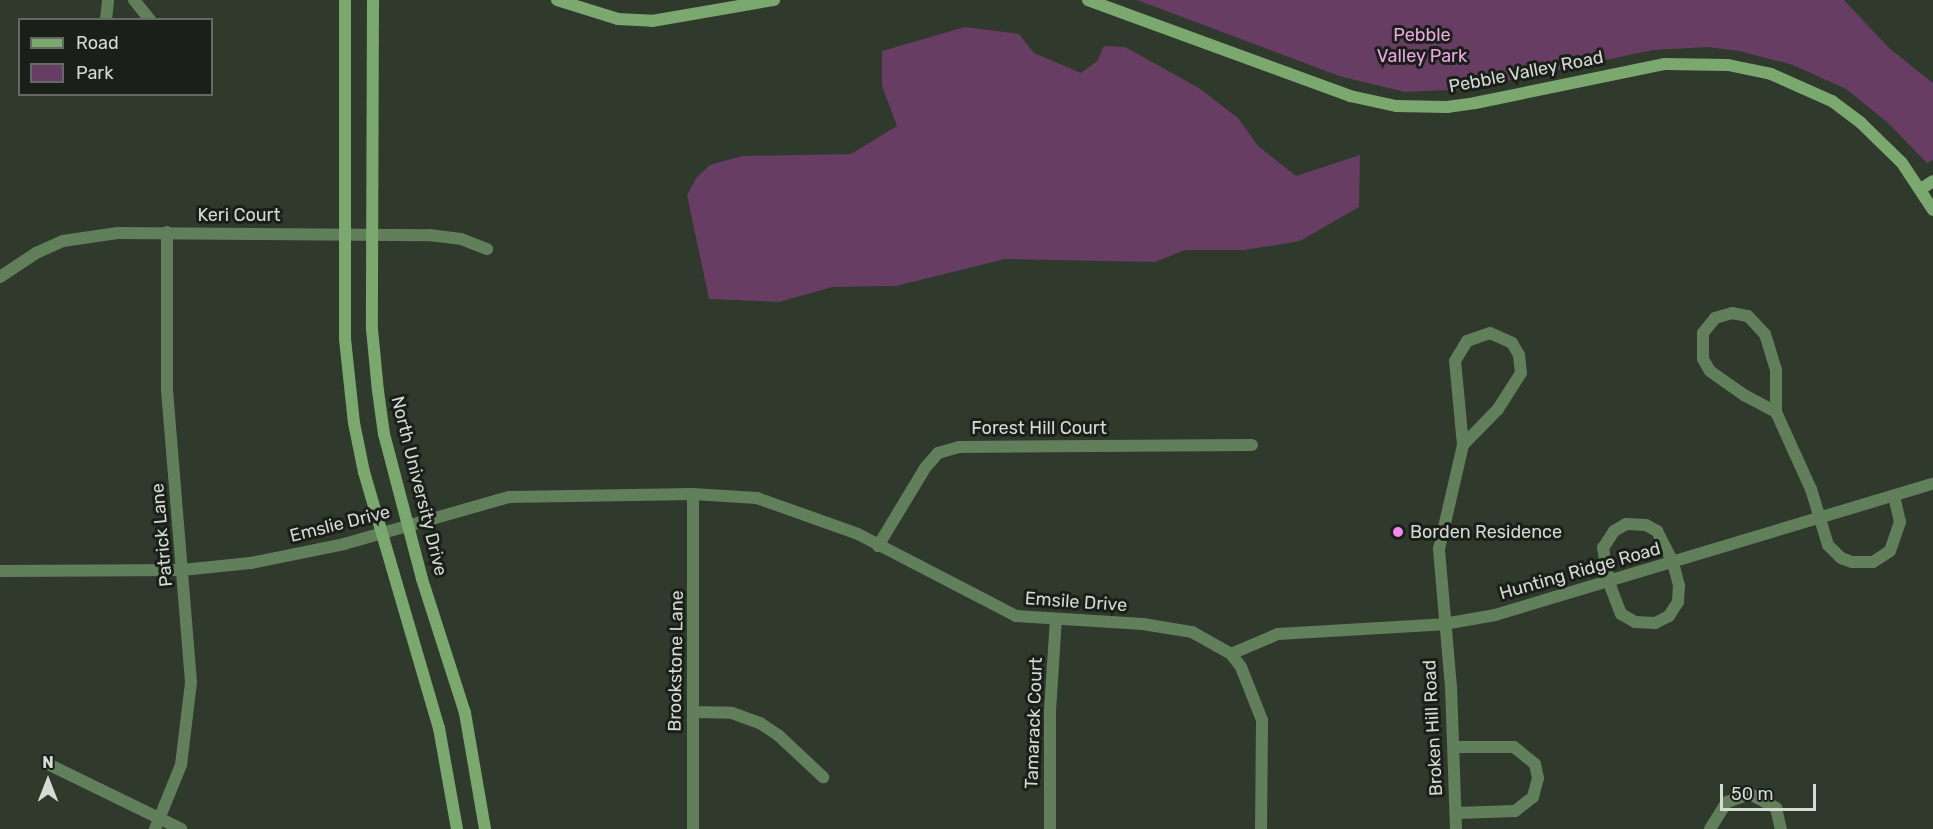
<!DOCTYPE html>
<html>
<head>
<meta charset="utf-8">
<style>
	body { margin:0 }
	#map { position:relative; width:1933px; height:829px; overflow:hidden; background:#2f392c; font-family:Rubik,sans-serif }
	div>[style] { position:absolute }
	.green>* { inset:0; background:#673d63 }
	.street>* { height:12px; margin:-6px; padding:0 6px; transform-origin:6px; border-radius:6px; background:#627f5b }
	.secondary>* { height:12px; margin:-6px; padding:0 6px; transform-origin:6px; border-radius:6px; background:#7aa86e }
	.dots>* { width:16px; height:16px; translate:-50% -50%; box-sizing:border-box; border:3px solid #1a1f19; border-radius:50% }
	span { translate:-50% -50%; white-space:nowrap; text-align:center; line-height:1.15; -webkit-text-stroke:6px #1a1f19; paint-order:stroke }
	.park-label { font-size:18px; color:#eca7e3 }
	.street-label { font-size:18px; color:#d4dbd2 }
	.poi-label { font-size:18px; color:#d4dbd2 }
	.left { translate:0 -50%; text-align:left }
	.legend { position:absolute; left:18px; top:18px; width:195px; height:78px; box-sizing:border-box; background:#1a1f19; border:2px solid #646a63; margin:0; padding:8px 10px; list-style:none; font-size:18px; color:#d4dbd2 }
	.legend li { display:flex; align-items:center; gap:12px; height:30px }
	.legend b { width:30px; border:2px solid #646a63 }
	.north { position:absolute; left:18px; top:751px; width:60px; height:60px; -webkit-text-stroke:4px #1a1f19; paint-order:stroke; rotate:0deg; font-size:16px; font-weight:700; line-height:24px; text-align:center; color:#d4dbd2 }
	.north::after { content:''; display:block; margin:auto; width:21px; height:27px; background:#d4dbd2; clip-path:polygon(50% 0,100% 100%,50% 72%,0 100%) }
	.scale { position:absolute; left:1720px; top:784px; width:96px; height:27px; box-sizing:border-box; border:3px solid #d4dbd2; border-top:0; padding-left:8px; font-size:18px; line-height:21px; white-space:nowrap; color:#d4dbd2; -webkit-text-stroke:4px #1a1f19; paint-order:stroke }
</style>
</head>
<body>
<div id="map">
	<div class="green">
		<div style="clip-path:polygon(1137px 0,1844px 0,1889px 48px,1933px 83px,1933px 160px,1927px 163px,1887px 122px,1846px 89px,1793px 65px,1739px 51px,1709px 47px,1653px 50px,1468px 89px,1405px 92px,1339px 76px)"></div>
		<div style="clip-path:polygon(965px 27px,1019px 34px,1034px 53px,1081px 73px,1097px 61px,1104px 46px,1125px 47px,1199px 88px,1238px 118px,1258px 146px,1296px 176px,1360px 155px,1359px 207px,1300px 241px,1245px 250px,1185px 250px,1155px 262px,1005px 259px,896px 286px,832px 287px,779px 302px,709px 299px,687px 195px,697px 177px,710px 165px,742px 156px,851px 154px,897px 126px,882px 86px,882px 51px)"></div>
	</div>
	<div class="street">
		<div style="left:134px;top:0;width:26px;rotate:51deg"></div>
		<div style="left:106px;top:20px;width:20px;rotate:-84deg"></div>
		<div style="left:0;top:277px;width:43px;rotate:-33.7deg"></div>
		<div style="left:36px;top:253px;width:30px;rotate:-24deg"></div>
		<div style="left:63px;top:241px;width:55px;rotate:-8.4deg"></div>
		<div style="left:117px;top:233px;width:312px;rotate:0.4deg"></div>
		<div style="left:429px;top:235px;width:32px;rotate:7deg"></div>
		<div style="left:461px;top:239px;width:28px;rotate:21deg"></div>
		<div style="left:1732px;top:313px;width:16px;rotate:11deg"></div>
		<div style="left:1748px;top:316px;width:25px;rotate:47deg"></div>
		<div style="left:1765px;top:334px;width:38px;rotate:73deg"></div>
		<div style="left:1776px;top:370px;width:42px;rotate:90deg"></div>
		<div style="left:1776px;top:412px;width:36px;rotate:-152deg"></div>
		<div style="left:1744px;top:395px;width:42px;rotate:-144.8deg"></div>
		<div style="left:1710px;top:371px;width:14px;rotate:-120deg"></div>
		<div style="left:1703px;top:359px;width:26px;rotate:-90deg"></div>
		<div style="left:1703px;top:333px;width:19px;rotate:-51deg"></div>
		<div style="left:1715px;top:318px;width:18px;rotate:-16deg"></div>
		<div style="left:1490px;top:333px;width:24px;rotate:24deg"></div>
		<div style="left:1512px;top:343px;width:14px;rotate:60deg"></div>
		<div style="left:1519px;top:355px;width:18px;rotate:84deg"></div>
		<div style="left:1521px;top:373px;width:43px;rotate:122.6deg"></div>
		<div style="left:1498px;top:409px;width:50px;rotate:134.2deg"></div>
		<div style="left:1463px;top:445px;width:84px;rotate:-95.4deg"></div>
		<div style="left:1455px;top:361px;width:23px;rotate:-59deg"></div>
		<div style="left:1467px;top:341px;width:24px;rotate:-19deg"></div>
		<div style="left:1776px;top:412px;width:85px;rotate:65.6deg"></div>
		<div style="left:1811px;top:489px;width:59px;rotate:73.1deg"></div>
		<div style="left:1828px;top:545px;width:18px;rotate:45deg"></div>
		<div style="left:1841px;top:558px;width:12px;rotate:20deg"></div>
		<div style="left:1852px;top:562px;width:21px"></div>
		<div style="left:1873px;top:562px;width:20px;rotate:-33deg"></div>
		<div style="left:1890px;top:551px;width:31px;rotate:-71deg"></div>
		<div style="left:1900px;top:522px;width:27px;rotate:-103deg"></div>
		<div style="left:693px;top:494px;width:335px;rotate:90deg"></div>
		<div style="left:1626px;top:524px;width:20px;rotate:3deg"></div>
		<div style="left:1646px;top:525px;width:13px;rotate:29deg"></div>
		<div style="left:1657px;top:531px;width:36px;rotate:63deg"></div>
		<div style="left:1673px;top:563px;width:24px;rotate:75deg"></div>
		<div style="left:1679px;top:586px;width:16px;rotate:94deg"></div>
		<div style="left:1678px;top:602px;width:17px;rotate:123deg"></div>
		<div style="left:1669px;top:616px;width:16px;rotate:153deg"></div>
		<div style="left:1655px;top:623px;width:20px;rotate:-177deg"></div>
		<div style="left:1635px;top:622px;width:16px;rotate:-150deg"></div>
		<div style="left:1621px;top:614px;width:34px;rotate:-111deg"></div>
		<div style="left:1609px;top:582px;width:35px;rotate:-100deg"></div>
		<div style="left:1603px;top:548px;width:20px;rotate:-57deg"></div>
		<div style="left:1614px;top:531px;width:14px;rotate:-30deg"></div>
		<div style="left:878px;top:546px;width:91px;rotate:-58.9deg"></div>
		<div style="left:925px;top:468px;width:20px;rotate:-49deg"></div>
		<div style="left:938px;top:453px;width:22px;rotate:-16deg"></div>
		<div style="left:959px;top:447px;width:293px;rotate:-0.4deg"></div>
		<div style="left:0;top:571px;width:182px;rotate:-0.3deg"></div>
		<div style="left:182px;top:570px;width:69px;rotate:-5.8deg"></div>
		<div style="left:251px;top:563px;width:95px;rotate:-11.5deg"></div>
		<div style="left:344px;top:544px;width:172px;rotate:-15.9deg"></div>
		<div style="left:509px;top:497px;width:184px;rotate:-0.9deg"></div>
		<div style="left:693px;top:494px;width:64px;rotate:3.6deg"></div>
		<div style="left:757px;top:498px;width:107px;rotate:19.6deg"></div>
		<div style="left:858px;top:534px;width:178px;rotate:27.4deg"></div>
		<div style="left:1016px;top:616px;width:127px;rotate:3.6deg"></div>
		<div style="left:1143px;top:624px;width:50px;rotate:9.3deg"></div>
		<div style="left:1192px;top:632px;width:45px;rotate:29.4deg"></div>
		<div style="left:1231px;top:654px;width:16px;rotate:52deg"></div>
		<div style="left:1241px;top:667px;width:57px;rotate:68.4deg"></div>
		<div style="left:1262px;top:720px;width:109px;rotate:90.5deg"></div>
		<div style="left:1231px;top:654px;width:51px;rotate:-23.1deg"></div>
		<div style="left:1278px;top:634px;width:166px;rotate:-3.4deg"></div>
		<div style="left:1444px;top:624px;width:52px;rotate:-10deg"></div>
		<div style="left:1495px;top:615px;width:457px;rotate:-16.7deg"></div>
		<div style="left:693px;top:712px;width:39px;rotate:1deg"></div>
		<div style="left:732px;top:713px;width:30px;rotate:20deg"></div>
		<div style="left:760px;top:723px;width:22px;rotate:34deg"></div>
		<div style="left:778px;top:735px;width:62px;rotate:43deg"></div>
		<div style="left:1454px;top:747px;width:60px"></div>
		<div style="left:1514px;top:747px;width:27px;rotate:39deg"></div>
		<div style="left:1535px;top:764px;width:14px;rotate:78deg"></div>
		<div style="left:1538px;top:778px;width:20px;rotate:105deg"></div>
		<div style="left:1533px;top:797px;width:23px;rotate:142deg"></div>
		<div style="left:1515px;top:811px;width:59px;rotate:178.1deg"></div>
		<div style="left:50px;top:765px;width:146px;rotate:26deg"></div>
		<div style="left:155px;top:829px;width:69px;rotate:-67.9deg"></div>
		<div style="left:181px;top:765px;width:84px;rotate:-83.1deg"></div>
		<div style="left:191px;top:682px;width:294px;rotate:-94.7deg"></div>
		<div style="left:167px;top:389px;width:157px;rotate:-90deg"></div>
		<div style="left:1050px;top:829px;width:118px;rotate:-90deg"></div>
		<div style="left:1050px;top:711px;width:92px;rotate:-86.3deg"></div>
		<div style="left:1456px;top:829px;width:142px;rotate:-92deg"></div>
		<div style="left:1451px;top:687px;width:139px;rotate:-95deg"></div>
		<div style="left:1439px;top:549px;width:107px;rotate:-77deg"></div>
		<div style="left:1710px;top:829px;width:32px;rotate:-58deg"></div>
		<div style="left:1727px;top:802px;width:24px;rotate:-19deg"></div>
		<div style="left:1750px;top:794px;width:30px;rotate:28deg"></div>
		<div style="left:1776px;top:808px;width:22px;rotate:77deg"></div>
	</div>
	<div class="secondary">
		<div style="left:345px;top:0;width:339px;rotate:90deg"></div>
		<div style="left:345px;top:339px;width:84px;rotate:83.9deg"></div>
		<div style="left:354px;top:423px;width:50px;rotate:78.5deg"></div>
		<div style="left:364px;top:472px;width:267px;rotate:73.7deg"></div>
		<div style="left:439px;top:728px;width:103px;rotate:79.9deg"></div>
		<div style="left:373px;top:0;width:329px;rotate:90.2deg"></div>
		<div style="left:372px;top:329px;width:62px;rotate:84.5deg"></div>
		<div style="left:378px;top:391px;width:43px;rotate:82.1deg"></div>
		<div style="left:384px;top:434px;width:150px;rotate:75.3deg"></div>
		<div style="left:422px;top:579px;width:141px;rotate:72.2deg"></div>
		<div style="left:465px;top:713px;width:118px;rotate:80.2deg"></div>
		<div style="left:557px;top:0;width:64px;rotate:17.3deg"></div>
		<div style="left:618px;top:19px;width:34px;rotate:3deg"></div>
		<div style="left:652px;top:21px;width:124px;rotate:-9.8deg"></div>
		<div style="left:1088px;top:0;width:279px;rotate:20.1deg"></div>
		<div style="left:1350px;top:96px;width:47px;rotate:12.3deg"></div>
		<div style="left:1396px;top:106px;width:51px;rotate:1.1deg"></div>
		<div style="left:1447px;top:107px;width:28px;rotate:-8deg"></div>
		<div style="left:1475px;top:103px;width:194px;rotate:-11.6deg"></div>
		<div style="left:1665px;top:64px;width:63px;rotate:0.9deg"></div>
		<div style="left:1728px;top:65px;width:44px;rotate:11.8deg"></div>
		<div style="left:1771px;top:74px;width:67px;rotate:23.9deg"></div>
		<div style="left:1832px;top:101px;width:36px;rotate:37deg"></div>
		<div style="left:1861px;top:123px;width:57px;rotate:44.3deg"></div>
		<div style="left:1902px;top:163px;width:56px;rotate:56.6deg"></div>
		<div style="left:1921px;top:189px;width:14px;rotate:-34deg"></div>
	</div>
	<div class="dots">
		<div style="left:1398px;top:532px;background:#f788eb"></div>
	</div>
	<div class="park-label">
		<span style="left:1422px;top:46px">Pebble<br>Valley Park</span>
	</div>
	<div class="street-label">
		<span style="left:1526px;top:72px;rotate:-11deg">Pebble Valley Road</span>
		<span style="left:239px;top:215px">Keri Court</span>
		<span style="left:1039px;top:428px">Forest Hill Court</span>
		<span style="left:419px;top:486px;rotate:76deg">North University Drive</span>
		<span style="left:340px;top:524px;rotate:-14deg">Emslie Drive</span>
		<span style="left:162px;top:535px;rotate:-95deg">Patrick Lane</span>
		<span style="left:1580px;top:571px;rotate:-16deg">Hunting Ridge Road</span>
		<span style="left:1076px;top:602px;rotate:4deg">Emsile Drive</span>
		<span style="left:676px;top:661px;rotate:-89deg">Brookstone Lane</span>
		<span style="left:1034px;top:723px;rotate:-88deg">Tamarack Court</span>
		<span style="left:1433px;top:728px;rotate:-93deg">Broken Hill Road</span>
	</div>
	<div class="poi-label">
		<span class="left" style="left:1410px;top:532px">Borden Residence</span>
	</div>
	<ul class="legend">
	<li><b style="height:8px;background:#7aa86e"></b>Road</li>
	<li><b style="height:16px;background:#673d63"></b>Park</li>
	</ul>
	<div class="north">N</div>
	<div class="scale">50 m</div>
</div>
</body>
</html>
